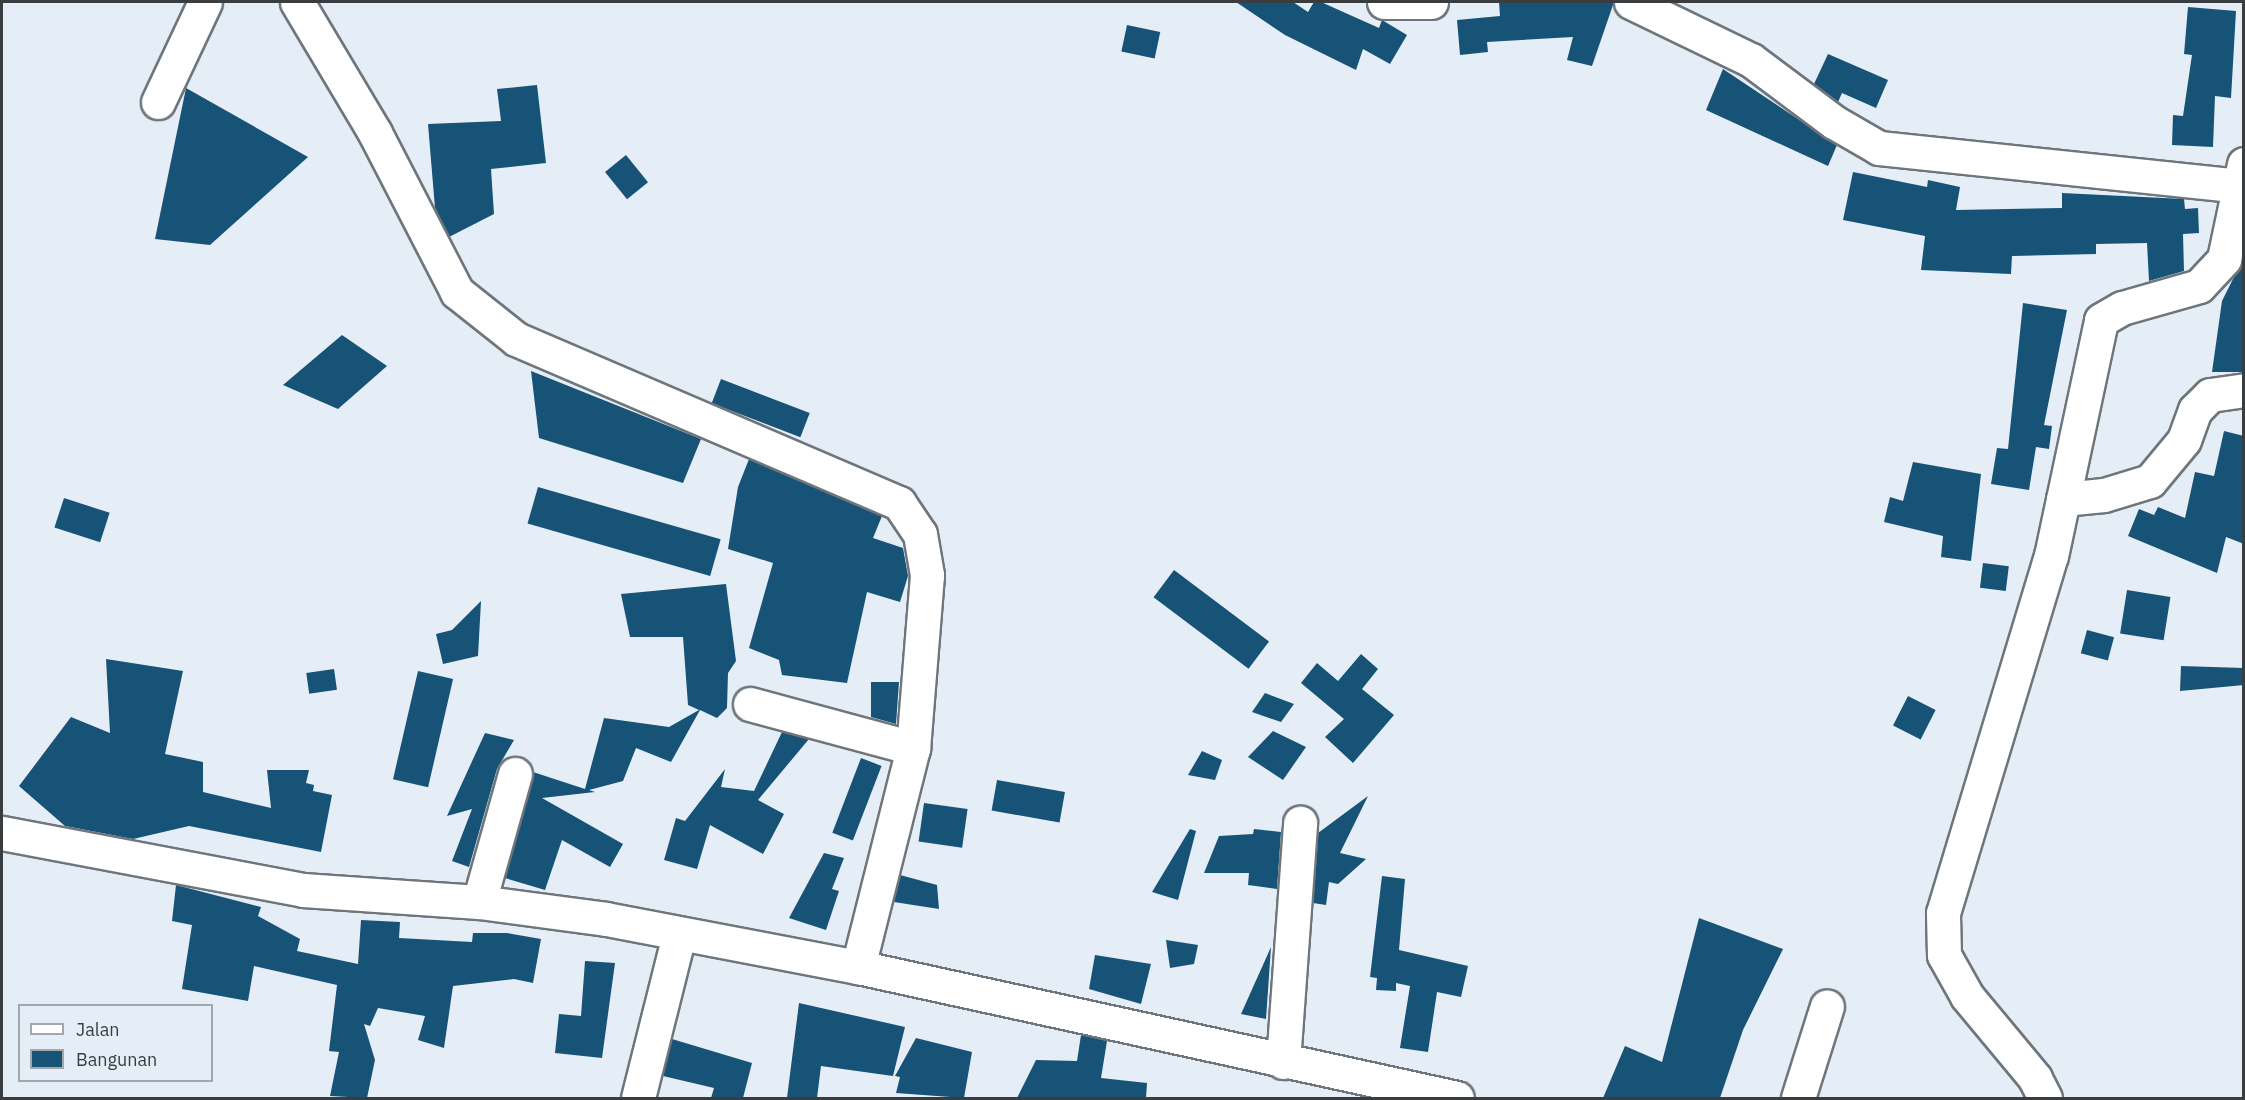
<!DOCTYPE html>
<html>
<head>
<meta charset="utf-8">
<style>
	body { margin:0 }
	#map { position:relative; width:2245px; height:1100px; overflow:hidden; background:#e5eef6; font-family:"IBM Plex Sans",sans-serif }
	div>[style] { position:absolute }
	.building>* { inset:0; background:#175277; transform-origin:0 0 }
	.roads { filter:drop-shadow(2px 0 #6e767c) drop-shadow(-2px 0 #6e767c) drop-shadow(0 2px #6e767c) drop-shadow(0 -2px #6e767c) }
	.minor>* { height:33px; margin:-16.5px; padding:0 16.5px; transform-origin:16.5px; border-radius:16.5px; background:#fff }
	span { translate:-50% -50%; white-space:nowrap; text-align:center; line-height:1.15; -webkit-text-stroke:6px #e5eef6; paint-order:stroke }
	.frame { position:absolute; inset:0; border:3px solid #3a3d40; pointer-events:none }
	.legend { position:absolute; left:18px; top:1004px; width:195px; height:78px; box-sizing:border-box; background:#e5eef6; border:2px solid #a1a7ad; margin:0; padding:8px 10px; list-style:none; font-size:18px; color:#3a3d40 }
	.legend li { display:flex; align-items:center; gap:12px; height:30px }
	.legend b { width:30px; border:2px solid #a1a7ad }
</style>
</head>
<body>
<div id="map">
	<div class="building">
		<div style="clip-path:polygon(1236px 2px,1293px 2px,1308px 12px,1314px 2px,1321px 2px,1379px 28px,1382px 20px,1407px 35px,1390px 64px,1363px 49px,1356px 70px,1285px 35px)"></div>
		<div style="clip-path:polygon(1499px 2px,1613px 2px,1613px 5px,1592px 66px,1567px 60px,1573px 37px,1487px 42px,1488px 52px,1460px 55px,1457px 20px,1500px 16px)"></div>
		<div style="clip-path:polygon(2188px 7px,2236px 11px,2231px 98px,2215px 96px,2213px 147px,2172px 145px,2173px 115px,2183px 116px,2192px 55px,2184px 54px)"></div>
		<div style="left:1127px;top:25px;width:34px;height:27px;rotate:12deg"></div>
		<div style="clip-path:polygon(1828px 54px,1888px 80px,1876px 108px,1842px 93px,1838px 102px,1814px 84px)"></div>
		<div style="clip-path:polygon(1723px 69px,1837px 145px,1828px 166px,1706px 110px)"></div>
		<div style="clip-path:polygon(537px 85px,546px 163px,491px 169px,494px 214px,449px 237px,435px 208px,428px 124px,501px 121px,497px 89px)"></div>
		<div style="clip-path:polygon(186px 88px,308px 157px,210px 245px,155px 239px)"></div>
		<div style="left:626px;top:155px;width:35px;height:27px;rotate:51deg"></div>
		<div style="clip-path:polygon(1853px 172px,1927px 187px,1928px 180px,1960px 187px,1956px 210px,2062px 208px,2062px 193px,2184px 199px,2185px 209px,2198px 208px,2199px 233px,2183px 234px,2184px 271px,2149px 281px,2147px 243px,2096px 244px,2096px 254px,2012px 256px,2011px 274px,1921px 270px,1925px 236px,1843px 220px)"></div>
		<div style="clip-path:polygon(2244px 257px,2244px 372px,2212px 372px,2222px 301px)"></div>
		<div style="clip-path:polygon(2023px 303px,2067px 310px,2044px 425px,2052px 426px,2049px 449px,2036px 447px,2029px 490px,1991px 484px,1997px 448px,2008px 449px)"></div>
		<div style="clip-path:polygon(342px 335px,387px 366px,338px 409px,283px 385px)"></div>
		<div style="clip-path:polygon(531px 371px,701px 439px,683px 483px,539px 438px)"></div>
		<div style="left:721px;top:379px;width:95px;height:26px;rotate:21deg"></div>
		<div style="clip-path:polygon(2224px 431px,2244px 436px,2244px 544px,2226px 537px,2217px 573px,2128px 536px,2139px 509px,2154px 515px,2158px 507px,2185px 518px,2195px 472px,2214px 476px)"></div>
		<div style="clip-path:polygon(749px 459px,882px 516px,873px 538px,903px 548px,908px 576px,900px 602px,867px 592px,847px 683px,782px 675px,779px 660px,749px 648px,773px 563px,728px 549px,738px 487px)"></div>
		<div style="clip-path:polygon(1913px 462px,1981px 474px,1971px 561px,1941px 557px,1943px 536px,1884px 522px,1890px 497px,1903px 501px)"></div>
		<div style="left:538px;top:487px;width:190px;height:38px;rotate:16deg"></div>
		<div style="left:64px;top:498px;width:48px;height:31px;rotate:18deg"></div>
		<div style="left:1983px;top:563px;width:26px;height:25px;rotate:7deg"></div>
		<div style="left:1174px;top:570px;width:119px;height:34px;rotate:37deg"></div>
		<div style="clip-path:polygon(726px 584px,736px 661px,728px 673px,727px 708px,717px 718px,700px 710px,671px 762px,636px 748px,623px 781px,589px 790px,595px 792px,542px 798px,623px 844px,610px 867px,562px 840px,545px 890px,505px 878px,533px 772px,585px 789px,604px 718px,669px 727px,699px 710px,688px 705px,683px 637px,630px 637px,621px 594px)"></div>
		<div style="left:2127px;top:590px;width:44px;height:44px;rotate:9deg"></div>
		<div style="clip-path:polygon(481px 601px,478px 656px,443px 664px,436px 634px,452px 630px)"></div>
		<div style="left:2087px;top:630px;width:28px;height:24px;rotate:15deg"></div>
		<div style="clip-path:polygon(1361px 654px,1378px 669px,1362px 689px,1394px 715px,1353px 763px,1325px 737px,1344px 719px,1301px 683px,1317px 663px,1338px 681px)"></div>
		<div style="clip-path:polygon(106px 659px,183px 671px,165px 754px,203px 762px,203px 792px,271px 808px,267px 770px,309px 770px,306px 783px,314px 785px,313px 791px,332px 795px,321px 852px,189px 826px,133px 839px,65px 826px,19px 786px,71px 717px,110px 733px)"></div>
		<div style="clip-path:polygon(2181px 666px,2244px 668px,2244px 685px,2180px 691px)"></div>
		<div style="left:334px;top:669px;width:21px;height:28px;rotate:82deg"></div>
		<div style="left:418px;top:671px;width:36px;height:111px;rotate:13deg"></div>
		<div style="clip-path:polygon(871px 682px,899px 682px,896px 724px,871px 717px)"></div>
		<div style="clip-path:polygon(1265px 693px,1294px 704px,1281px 722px,1252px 712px)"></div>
		<div style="left:1908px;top:696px;width:31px;height:33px;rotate:27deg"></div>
		<div style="clip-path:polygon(1273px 731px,1306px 747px,1283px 780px,1248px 757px)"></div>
		<div style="clip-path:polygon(782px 732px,809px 739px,758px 800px,784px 814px,763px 854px,710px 825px,697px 869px,664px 860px,676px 818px,685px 821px,725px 769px,721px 787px,754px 791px)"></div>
		<div style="clip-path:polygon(485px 733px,514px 740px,497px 769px,469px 867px,452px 861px,472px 809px,447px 816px)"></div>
		<div style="clip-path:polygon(1202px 751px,1222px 760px,1215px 780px,1188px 775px)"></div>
		<div style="left:861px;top:758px;width:22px;height:80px;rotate:21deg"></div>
		<div style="left:997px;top:780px;width:69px;height:31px;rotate:10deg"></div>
		<div style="clip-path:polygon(1368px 796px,1340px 853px,1366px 859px,1338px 884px,1329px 882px,1326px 905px,1313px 903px,1318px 833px)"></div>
		<div style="left:924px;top:803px;width:44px;height:39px;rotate:8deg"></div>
		<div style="clip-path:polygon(1190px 829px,1196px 831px,1178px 900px,1152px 892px)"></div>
		<div style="clip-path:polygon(1254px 829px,1281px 832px,1277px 889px,1248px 885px,1249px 873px,1204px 873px,1219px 836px,1253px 834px)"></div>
		<div style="clip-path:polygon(824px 853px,844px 858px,832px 889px,839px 891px,826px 930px,789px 918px)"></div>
		<div style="clip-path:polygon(900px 875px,937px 885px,939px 909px,894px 902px)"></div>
		<div style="clip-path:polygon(1382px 876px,1405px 879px,1399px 950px,1468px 966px,1461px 997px,1437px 992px,1428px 1052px,1400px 1048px,1410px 986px,1396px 983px,1396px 991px,1376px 990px,1377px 978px,1370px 977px)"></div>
		<div style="clip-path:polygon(176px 885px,261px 907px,258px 916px,300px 939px,297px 951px,358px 964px,361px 920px,400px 922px,399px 938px,472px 942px,473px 933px,507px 933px,541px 939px,533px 983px,514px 979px,453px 986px,444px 1048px,418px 1040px,425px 1016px,378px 1008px,370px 1026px,364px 1024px,375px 1060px,367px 1098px,330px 1096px,339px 1052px,329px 1051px,337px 985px,254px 966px,248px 1001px,182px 989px,192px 925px,172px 921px)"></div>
		<div style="clip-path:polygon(1699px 918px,1783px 949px,1743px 1030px,1720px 1098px,1603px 1098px,1625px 1046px,1662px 1062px)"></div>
		<div style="clip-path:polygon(1166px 940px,1198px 945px,1194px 964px,1170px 968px)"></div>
		<div style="clip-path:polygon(1271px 947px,1266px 1019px,1241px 1014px)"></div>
		<div style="clip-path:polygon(1095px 955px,1151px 964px,1141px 1004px,1089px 989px)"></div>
		<div style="clip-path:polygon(585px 961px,615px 963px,602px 1058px,555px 1053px,559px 1014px,581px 1016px)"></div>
		<div style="clip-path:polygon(799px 1003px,905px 1027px,893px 1076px,821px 1066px,817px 1098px,787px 1098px)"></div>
		<div style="clip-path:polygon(1081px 1035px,1107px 1041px,1101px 1078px,1147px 1083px,1146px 1098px,1017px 1098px,1036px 1060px,1077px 1061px)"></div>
		<div style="clip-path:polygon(916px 1038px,972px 1052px,964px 1098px,896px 1093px,900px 1077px,895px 1076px)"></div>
		<div style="clip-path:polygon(672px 1039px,752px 1063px,743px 1098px,711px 1098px,714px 1088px,663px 1076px)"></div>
	</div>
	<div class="roads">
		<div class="minor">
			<div style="left:297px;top:2px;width:152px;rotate:59.2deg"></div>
			<div style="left:375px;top:133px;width:179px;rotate:62.7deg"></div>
			<div style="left:457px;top:292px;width:75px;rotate:38.5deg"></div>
			<div style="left:516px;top:339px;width:417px;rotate:23.2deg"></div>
			<div style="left:899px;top:503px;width:37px;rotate:56deg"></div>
			<div style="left:920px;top:534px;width:42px;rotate:80.3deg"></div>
			<div style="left:927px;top:575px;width:174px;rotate:94.6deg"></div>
			<div style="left:1384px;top:2px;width:47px"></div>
			<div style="left:1631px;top:2px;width:133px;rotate:25.8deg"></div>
			<div style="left:1751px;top:60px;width:104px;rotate:36.8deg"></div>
			<div style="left:1834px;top:122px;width:52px;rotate:30deg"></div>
			<div style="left:1879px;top:148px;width:363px;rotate:6deg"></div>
			<div style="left:158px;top:102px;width:110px;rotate:-64.8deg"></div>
			<div style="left:2063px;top:499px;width:41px;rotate:-5.6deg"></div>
			<div style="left:2104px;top:495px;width:48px;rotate:-16.9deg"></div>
			<div style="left:2150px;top:481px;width:53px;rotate:-50.3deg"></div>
			<div style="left:2184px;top:440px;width:32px;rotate:-70deg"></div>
			<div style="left:2195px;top:410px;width:21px;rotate:-45deg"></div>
			<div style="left:2210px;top:395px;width:34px;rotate:-8deg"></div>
			<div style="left:750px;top:704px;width:169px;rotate:15.1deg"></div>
			<div style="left:913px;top:748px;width:226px;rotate:104.1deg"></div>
			<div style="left:2px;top:833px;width:306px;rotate:10.7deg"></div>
			<div style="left:303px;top:890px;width:176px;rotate:3.9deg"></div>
			<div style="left:479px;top:902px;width:128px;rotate:7.6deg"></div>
			<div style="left:606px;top:919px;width:257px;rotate:10.8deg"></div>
			<div style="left:858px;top:967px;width:613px;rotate:12.34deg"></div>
			<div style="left:479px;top:902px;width:133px;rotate:-74.3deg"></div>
			<div style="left:1283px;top:1062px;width:240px;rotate:-85.9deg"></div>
			<div style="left:638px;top:1098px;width:168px;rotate:-75.9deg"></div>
			<div style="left:1798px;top:1098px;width:96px;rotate:-72.5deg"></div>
			<div style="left:2045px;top:1098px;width:22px;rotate:-117deg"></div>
			<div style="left:2035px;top:1078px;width:107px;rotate:-129.7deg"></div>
			<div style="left:1967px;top:996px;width:47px;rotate:-119.3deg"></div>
			<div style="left:1944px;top:955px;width:42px;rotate:-91.4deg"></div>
			<div style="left:1943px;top:913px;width:373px;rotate:-73.2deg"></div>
			<div style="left:2051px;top:556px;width:241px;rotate:-78deg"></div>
			<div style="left:2101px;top:320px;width:24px;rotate:-30deg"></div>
			<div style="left:2122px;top:308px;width:80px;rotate:-15.9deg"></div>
			<div style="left:2199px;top:286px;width:37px;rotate:-47deg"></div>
			<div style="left:2224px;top:259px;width:97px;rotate:-78.1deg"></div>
		</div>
	</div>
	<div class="frame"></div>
	<ul class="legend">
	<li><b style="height:8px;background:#fff"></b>Jalan</li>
	<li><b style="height:16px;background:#175277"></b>Bangunan</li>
	</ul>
</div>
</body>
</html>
